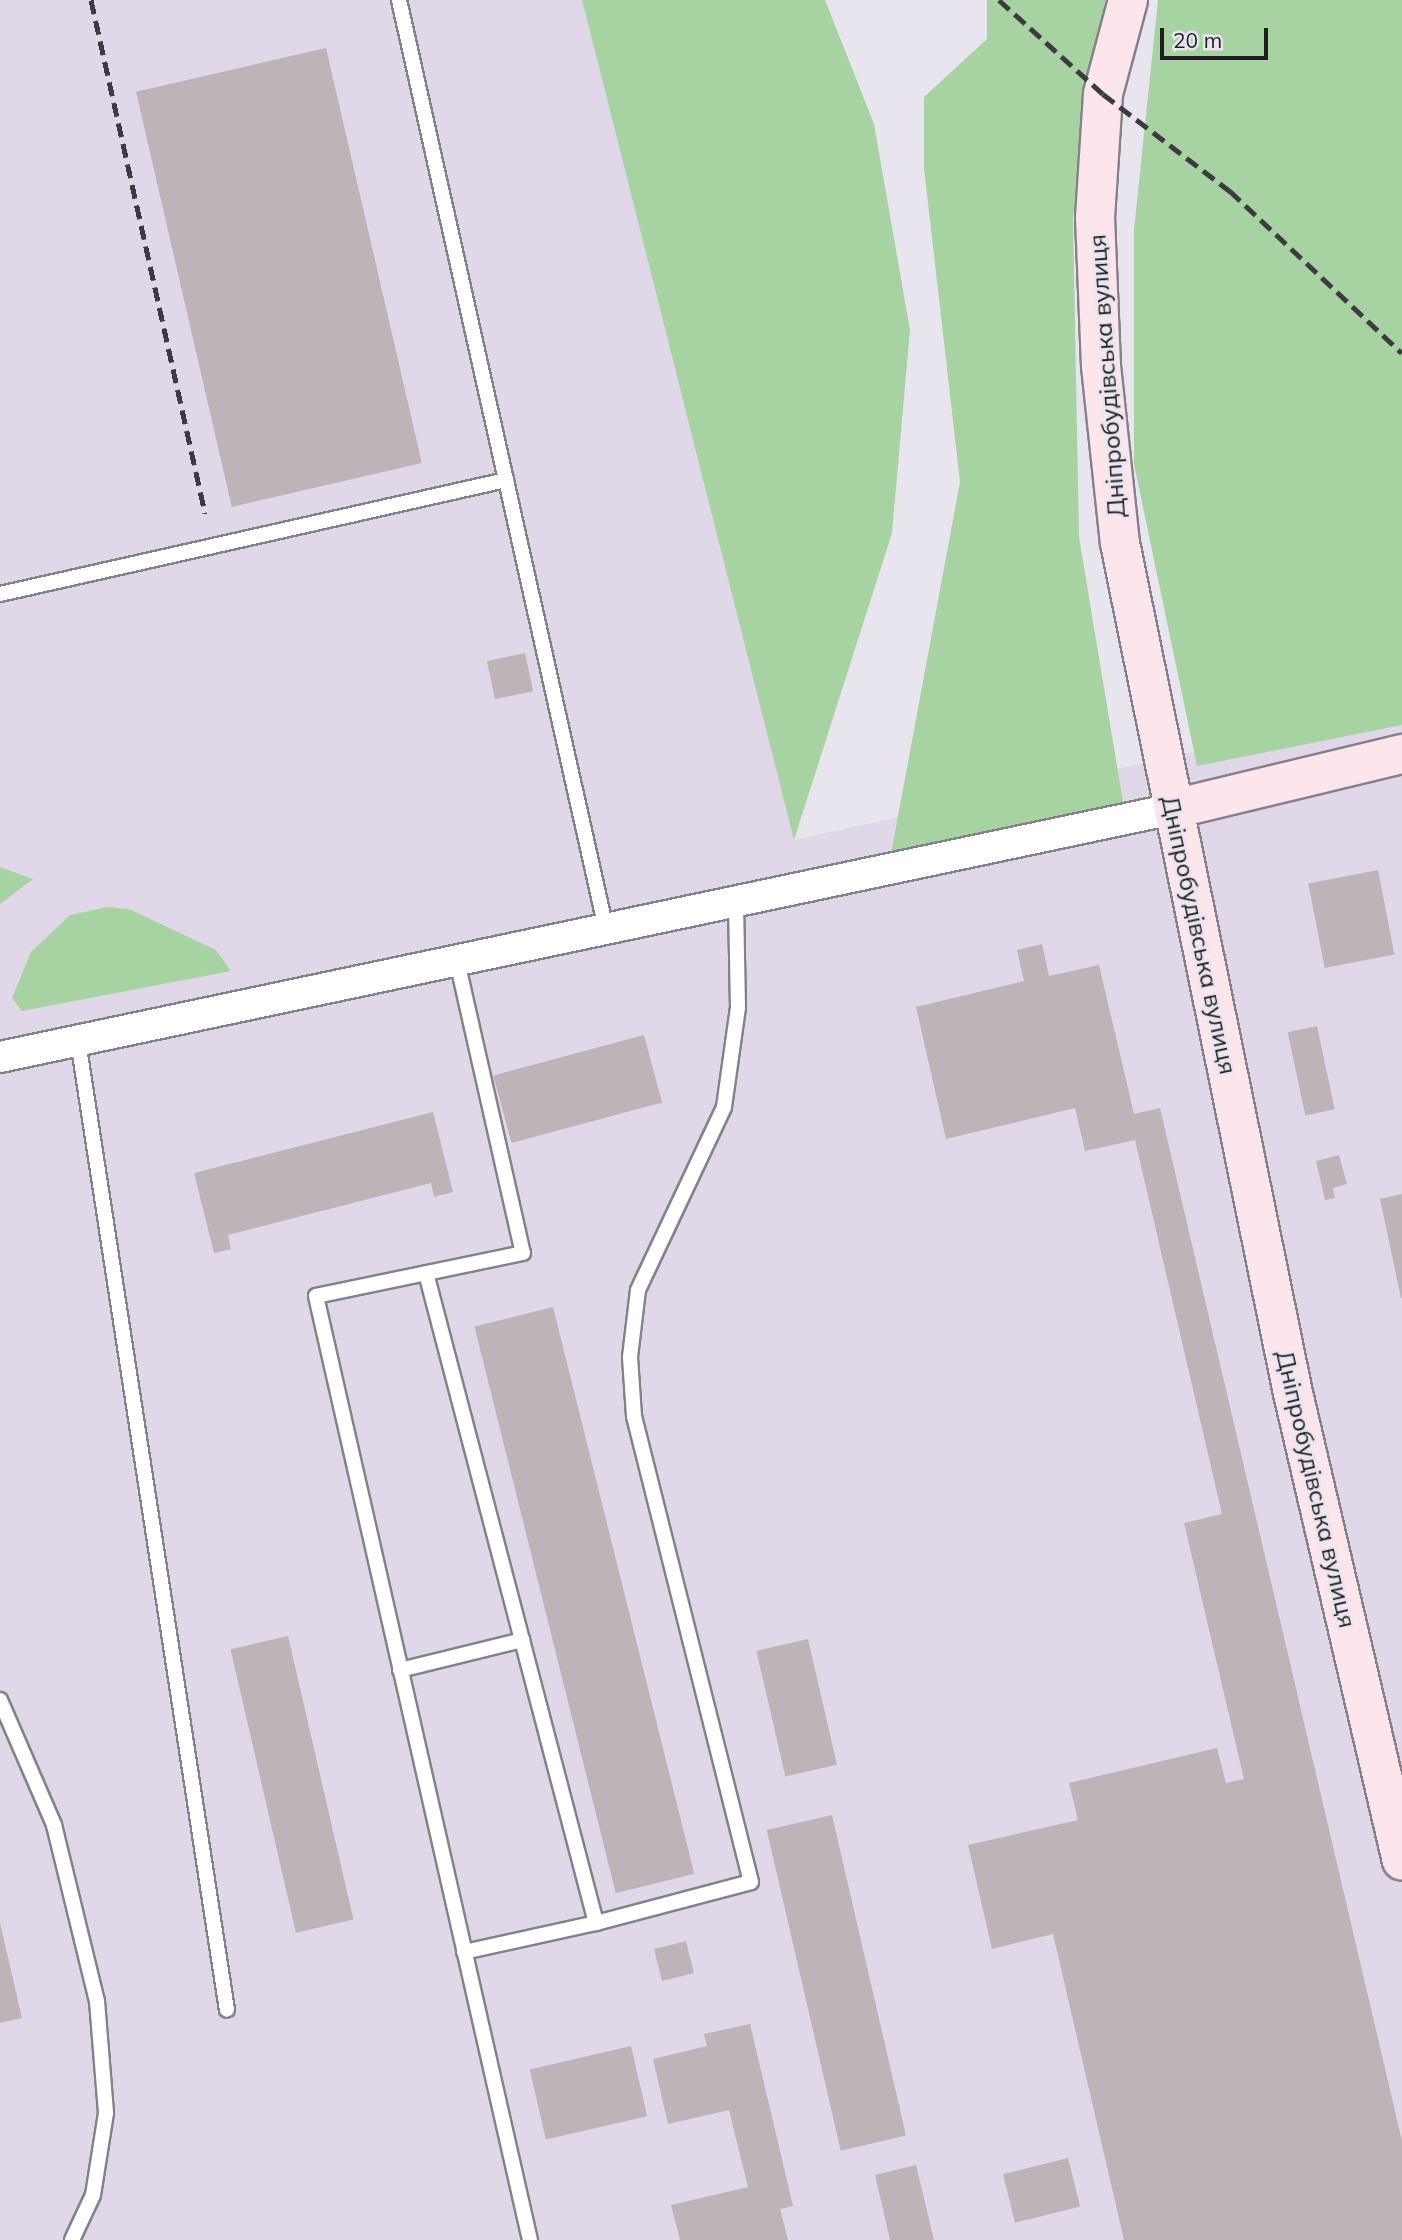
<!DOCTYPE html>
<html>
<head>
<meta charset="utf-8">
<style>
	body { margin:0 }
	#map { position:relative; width:1402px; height:2240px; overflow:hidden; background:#e9e5ee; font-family:Mulish,sans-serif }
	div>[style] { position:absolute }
	.built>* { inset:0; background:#e0d8e9 }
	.green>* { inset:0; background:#a7d2a2 }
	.building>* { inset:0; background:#beb3b7; transform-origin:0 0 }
	.roads { filter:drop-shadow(2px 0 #858189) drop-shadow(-2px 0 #858189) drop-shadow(0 2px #858189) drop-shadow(0 -2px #858189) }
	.lane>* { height:14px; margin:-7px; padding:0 7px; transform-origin:7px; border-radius:7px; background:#fff }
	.street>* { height:30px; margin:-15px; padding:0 15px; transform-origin:15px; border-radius:15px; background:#fff }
	.secondary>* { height:38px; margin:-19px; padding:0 19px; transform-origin:19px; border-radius:19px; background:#fde5ec }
	.rail>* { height:5px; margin-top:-2.5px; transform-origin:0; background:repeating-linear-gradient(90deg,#3d3b3f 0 14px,transparent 0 21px) }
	span { translate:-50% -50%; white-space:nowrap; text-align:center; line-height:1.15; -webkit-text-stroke:5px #e9e5ee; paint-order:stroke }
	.street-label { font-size:24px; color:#1e1d20 }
	.scale { position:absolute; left:1160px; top:28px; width:108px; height:32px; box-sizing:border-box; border:4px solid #1e1d20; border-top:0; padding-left:9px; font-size:21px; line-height:24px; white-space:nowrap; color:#1e1d20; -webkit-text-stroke:5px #e9e5ee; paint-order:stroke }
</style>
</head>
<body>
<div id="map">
	<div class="built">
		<div style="clip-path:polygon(0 0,582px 0,794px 840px,1402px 706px,1402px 2240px,0 2240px)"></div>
	</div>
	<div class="green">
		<div style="clip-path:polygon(582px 0,825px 0,874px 124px,910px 330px,892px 533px,794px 840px)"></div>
		<div style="clip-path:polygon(987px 0,1105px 0,1073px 217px,1079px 537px,1126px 820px,888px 870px,960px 482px,924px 168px,924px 97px,987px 39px)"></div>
		<div style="clip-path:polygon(1158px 0,1402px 0,1402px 725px,1197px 766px,1134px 464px,1134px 230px)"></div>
		<div style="clip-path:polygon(0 867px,33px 879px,0 904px)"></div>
		<div style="clip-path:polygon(108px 907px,129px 909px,216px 950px,231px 971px,22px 1011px,12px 998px,31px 952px,70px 915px)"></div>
	</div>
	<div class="building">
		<div style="left:326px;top:48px;width:426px;height:195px;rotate:77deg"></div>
		<div style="left:525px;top:653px;width:39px;height:39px;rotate:78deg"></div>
		<div style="left:1378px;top:870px;width:86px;height:71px;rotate:79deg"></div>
		<div style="clip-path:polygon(1042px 944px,1049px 976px,1099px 965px,1134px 1114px,1160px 1108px,1402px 2141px,1402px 2240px,1124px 2240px,1053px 1934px,992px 1949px,968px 1845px,1078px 1820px,1069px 1783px,1217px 1748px,1226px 1783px,1244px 1779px,1184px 1523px,1222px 1514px,1135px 1140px,1085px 1151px,1075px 1108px,946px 1139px,916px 1007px,1024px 981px,1017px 950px)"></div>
		<div style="left:1317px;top:1026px;width:85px;height:30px;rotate:78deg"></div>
		<div style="left:644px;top:1035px;width:70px;height:156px;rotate:75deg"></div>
		<div style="clip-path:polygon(433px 1112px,453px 1192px,434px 1197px,431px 1183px,228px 1235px,231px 1249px,214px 1253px,194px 1173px)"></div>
		<div style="clip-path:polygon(1339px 1155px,1347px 1184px,1333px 1188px,1335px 1198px,1325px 1200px,1316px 1161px)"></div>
		<div style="clip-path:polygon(1402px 1194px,1402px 1298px,1401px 1298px,1380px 1199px)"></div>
		<div style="left:553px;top:1307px;width:584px;height:81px;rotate:76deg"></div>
		<div style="left:288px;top:1636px;width:291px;height:59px;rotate:77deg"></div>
		<div style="left:808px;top:1639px;width:129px;height:53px;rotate:77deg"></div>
		<div style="left:832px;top:1815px;width:329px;height:67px;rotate:77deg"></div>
		<div style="clip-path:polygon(0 1923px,22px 2018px,0 2023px)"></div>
		<div style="left:686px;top:1941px;width:33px;height:33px;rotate:76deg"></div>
		<div style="clip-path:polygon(750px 2024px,793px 2206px,780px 2209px,788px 2240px,680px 2240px,671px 2205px,748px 2187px,729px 2110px,668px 2124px,653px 2059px,707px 2046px,704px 2034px)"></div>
		<div style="left:631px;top:2046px;width:72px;height:104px;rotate:77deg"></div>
		<div style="left:1068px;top:2158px;width:50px;height:67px;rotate:76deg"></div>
		<div style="clip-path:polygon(916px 2165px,934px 2240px,890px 2240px,875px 2175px)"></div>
	</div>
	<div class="roads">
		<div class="lane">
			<div style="left:399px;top:0;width:952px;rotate:77.44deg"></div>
			<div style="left:0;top:594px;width:519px;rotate:-12.7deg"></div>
			<div style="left:457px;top:961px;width:299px;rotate:77.3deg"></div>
			<div style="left:523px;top:1253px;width:211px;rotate:168.3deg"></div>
			<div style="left:316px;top:1296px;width:968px;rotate:77.23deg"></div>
			<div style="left:78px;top:1041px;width:980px;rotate:81.26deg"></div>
			<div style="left:426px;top:1273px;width:672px;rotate:75.34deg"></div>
			<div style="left:596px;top:1923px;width:160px;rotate:-14.8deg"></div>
			<div style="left:751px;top:1882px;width:480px;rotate:-104.1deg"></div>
			<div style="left:634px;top:1416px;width:59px;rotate:-93.9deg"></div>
			<div style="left:630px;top:1357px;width:67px;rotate:-83.2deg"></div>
			<div style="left:638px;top:1290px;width:202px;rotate:-64.8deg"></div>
			<div style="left:724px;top:1107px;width:100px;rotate:-82deg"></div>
			<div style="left:738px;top:1008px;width:106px;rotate:-91.1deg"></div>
			<div style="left:400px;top:1670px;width:126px;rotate:-13.8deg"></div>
			<div style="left:0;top:1700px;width:136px;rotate:66.6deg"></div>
			<div style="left:54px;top:1825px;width:181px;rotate:76.3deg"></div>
			<div style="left:97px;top:2001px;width:112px;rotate:85.4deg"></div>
			<div style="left:106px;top:2113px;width:83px;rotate:99deg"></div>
			<div style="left:93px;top:2195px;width:50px;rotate:115deg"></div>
			<div style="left:464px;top:1952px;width:135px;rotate:-12.4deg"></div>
		</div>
		<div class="street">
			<div style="left:0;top:1057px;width:1199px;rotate:-11.94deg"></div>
		</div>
		<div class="secondary">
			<div style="left:1128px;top:0;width:97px;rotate:104.9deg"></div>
			<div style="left:1103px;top:94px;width:123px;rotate:93.7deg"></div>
			<div style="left:1095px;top:217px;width:149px;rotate:87.7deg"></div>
			<div style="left:1101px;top:366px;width:178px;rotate:83.9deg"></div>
			<div style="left:1120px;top:543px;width:867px;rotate:78.5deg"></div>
			<div style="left:1293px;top:1393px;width:480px;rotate:76.9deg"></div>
			<div style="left:1173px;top:809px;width:236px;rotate:-13.5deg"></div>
		</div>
	</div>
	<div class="rail">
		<div style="left:91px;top:0;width:526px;rotate:77.47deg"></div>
		<div style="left:999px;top:0;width:140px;rotate:42.1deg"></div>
		<div style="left:1103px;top:94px;width:160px;rotate:37.4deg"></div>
		<div style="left:1230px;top:191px;width:236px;rotate:43.3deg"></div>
	</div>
	<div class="street-label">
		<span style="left:1107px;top:376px;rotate:-94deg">Дніпробудівська вулиця</span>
		<span style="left:1199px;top:935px;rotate:78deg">Дніпробудівська вулиця</span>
		<span style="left:1316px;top:1489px;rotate:77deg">Дніпробудівська вулиця</span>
	</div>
	<div class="scale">20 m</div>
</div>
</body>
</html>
